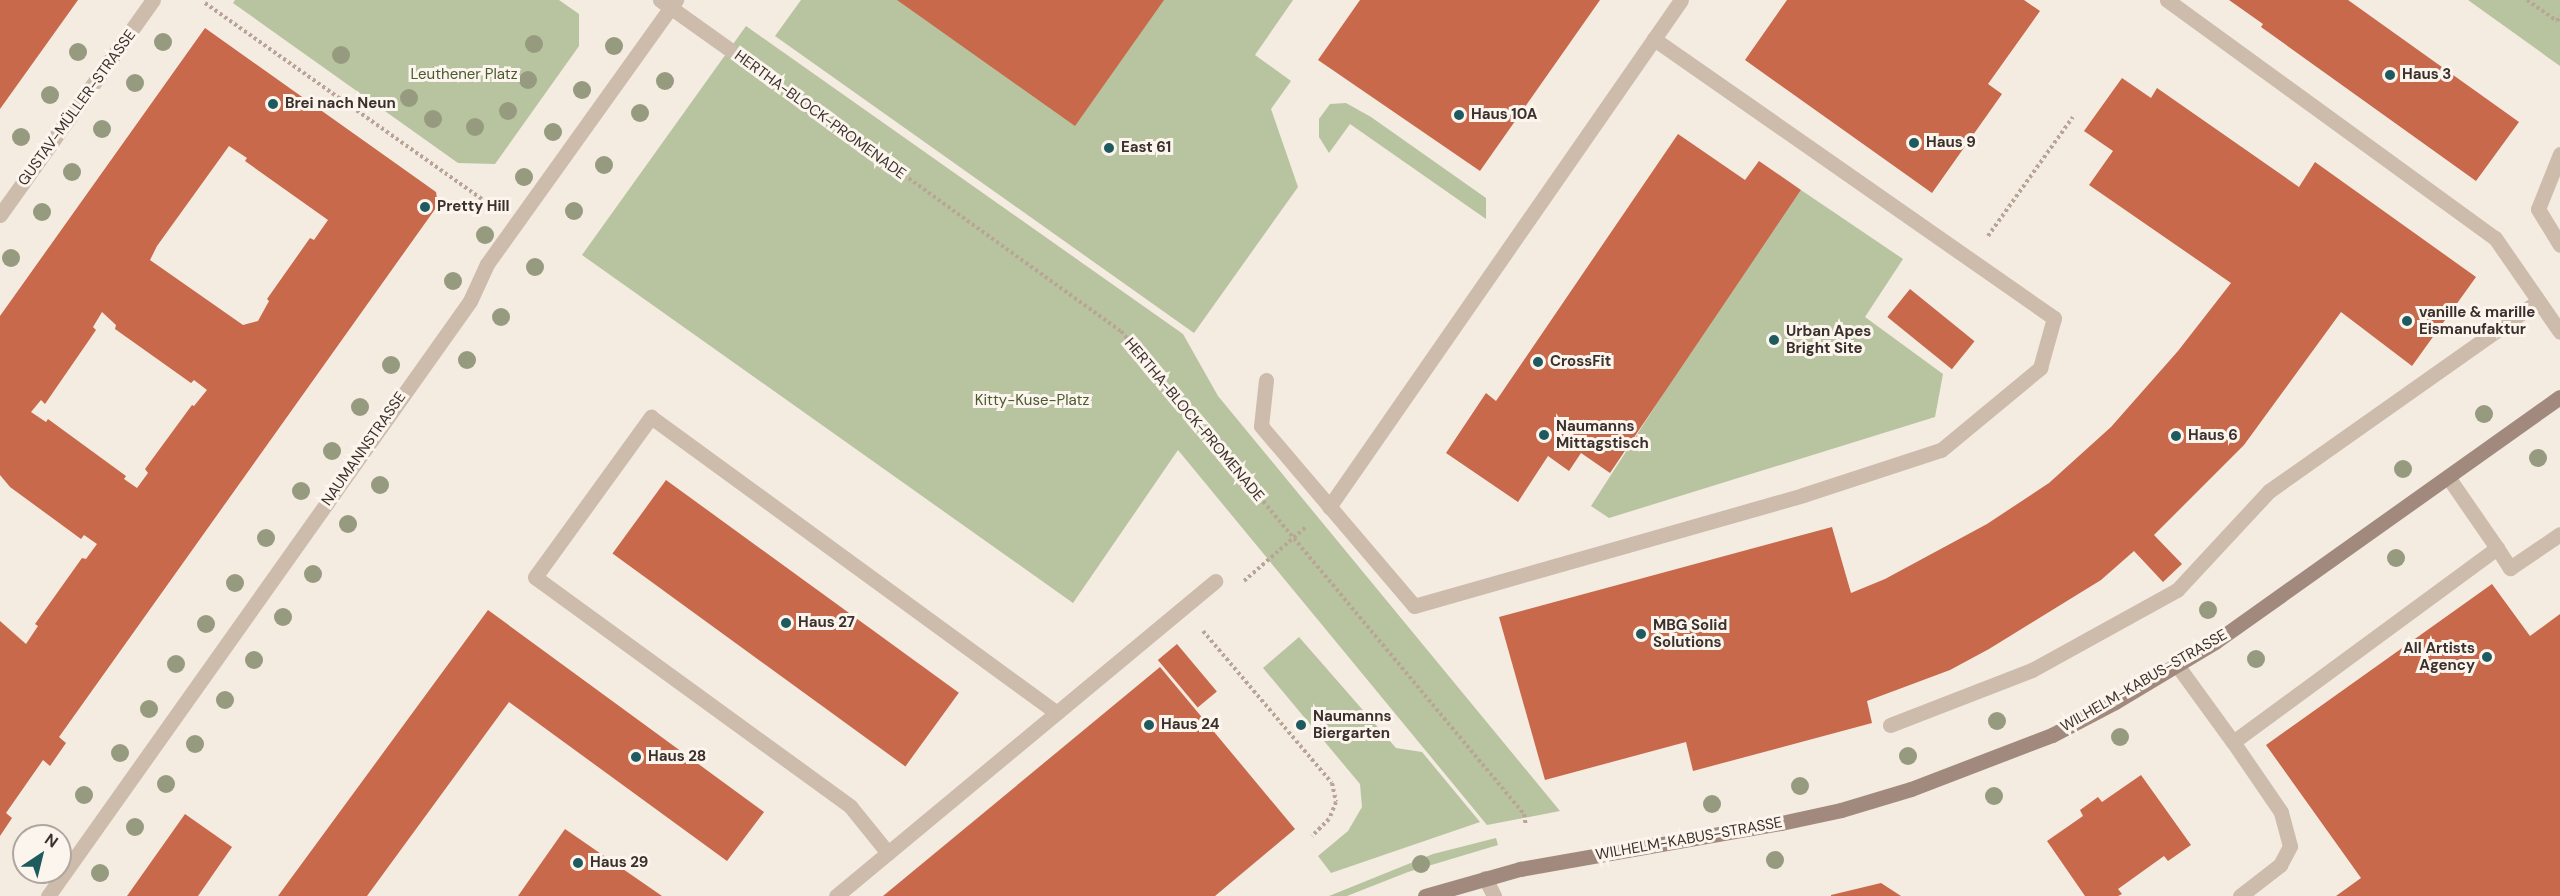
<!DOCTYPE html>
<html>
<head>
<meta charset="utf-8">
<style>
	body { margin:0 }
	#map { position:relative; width:2560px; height:896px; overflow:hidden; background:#f4ebe1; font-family:"DM Sans",sans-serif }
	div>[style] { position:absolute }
	.green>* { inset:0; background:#b8c4a0 }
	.building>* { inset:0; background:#c8694b; transform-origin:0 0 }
	.path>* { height:4px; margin-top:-2px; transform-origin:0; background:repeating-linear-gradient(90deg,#b9a596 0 3px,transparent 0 6px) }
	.lane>* { height:15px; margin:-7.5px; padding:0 7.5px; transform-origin:7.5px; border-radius:7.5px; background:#cdbbac }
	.street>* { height:15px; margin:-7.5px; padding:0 7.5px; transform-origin:7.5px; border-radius:7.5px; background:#cdbbac }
	.secondary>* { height:15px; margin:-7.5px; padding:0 7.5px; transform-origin:7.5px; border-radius:7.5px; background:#a18a7d }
	.trees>* { width:18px; height:18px; margin:-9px; border-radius:50%; background:#969b7f }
	.dots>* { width:16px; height:16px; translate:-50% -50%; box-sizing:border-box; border:3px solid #fbf5ee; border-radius:50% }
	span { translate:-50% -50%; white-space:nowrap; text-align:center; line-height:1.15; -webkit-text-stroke:6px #fbf5ee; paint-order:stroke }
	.park-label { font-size:15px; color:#4a5a2e }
	.poi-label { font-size:15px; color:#3b302b; font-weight:700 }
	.left { translate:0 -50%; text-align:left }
	.right { translate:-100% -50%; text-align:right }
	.street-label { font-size:15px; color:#3b302b }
	.north { position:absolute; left:12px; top:824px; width:60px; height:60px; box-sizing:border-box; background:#fbf5ee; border:2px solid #aea6a0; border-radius:50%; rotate:35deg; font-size:16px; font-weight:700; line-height:24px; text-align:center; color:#3b302b }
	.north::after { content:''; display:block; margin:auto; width:21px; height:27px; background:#1f5a5e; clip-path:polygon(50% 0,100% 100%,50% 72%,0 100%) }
</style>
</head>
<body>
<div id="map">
	<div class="green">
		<div style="clip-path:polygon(235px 0,559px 0,579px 14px,579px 46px,495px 164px,458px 163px,233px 3px)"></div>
		<div style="clip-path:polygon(801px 0,1293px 0,1255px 55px,1291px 81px,1271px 109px,1298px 187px,1194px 333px,775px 36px)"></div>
		<div style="clip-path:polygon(2468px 0,2560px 0,2560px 66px)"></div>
		<div style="clip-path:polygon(746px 26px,1183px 334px,1218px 396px,1560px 811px,1487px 825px,1178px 450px,1073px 603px,582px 255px)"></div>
		<div style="clip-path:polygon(1346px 103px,1371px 117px,1486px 198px,1486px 219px,1350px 124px,1329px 153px,1319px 137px,1319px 119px,1330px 104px)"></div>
		<div style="clip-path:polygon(1801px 190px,1903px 259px,1865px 317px,1943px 374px,1935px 417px,1609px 518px,1591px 506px,1683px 363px)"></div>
		<div style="clip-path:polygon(1299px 637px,1396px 748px,1422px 752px,1480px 822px,1331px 873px,1318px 856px,1348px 831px,1362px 807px,1360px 784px,1263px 668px)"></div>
		<div style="clip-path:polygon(1496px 838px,1498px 845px,1408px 872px,1347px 896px,1329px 896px,1433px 854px)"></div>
	</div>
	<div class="building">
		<div style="clip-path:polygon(0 0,78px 0,0 109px)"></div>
		<div style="clip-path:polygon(897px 0,1164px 0,1075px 126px)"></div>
		<div style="clip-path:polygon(1360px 0,1600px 0,1480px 171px,1318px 60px)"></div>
		<div style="clip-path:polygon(1787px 0,2024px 0,2040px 11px,1988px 84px,2002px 94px,1932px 193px,1745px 60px)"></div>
		<div style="clip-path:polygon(2229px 0,2348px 0,2519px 122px,2476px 181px,2261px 27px,2263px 24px)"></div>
		<div style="clip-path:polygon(evenodd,205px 28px,436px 192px,438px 205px,59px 737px,66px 743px,50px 766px,43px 760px,6px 813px,12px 818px,0 836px,0 621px,26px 644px,38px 626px,35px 624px,82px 558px,86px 559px,97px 544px,84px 535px,81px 539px,10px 487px,0 475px,0 316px,205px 28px,229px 146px,247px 158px,245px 161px,328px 220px,314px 240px,310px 238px,267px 299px,269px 301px,258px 321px,243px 325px,150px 260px,157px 246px,229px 146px,205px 28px,102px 312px,116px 325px,115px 329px,191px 383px,194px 380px,207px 390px,194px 406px,192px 405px,145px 469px,148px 473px,137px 488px,124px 479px,126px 476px,48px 419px,46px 422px,31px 412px,41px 400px,45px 404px,96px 330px,93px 327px,102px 312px)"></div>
		<div style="clip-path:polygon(2122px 78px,2151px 98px,2157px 88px,2299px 187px,2315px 162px,2476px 277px,2412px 366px,2341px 312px,2244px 445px,2154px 535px,2182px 564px,2163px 582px,2134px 551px,2101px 580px,1989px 649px,1950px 670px,1867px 701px,1872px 723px,1693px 771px,1686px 742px,1545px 780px,1499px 617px,1832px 527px,1851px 593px,1885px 579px,1987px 524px,2049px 483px,2111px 427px,2178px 351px,2231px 283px,2089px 185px,2113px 151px,2084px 131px)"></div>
		<div style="clip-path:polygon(1678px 134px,1745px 180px,1759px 161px,1801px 190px,1610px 473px,1581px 453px,1569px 471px,1548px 456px,1518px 502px,1446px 453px,1486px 393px,1496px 401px)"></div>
		<div style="left:1910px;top:289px;width:83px;height:36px;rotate:39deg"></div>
		<div style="left:666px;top:480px;width:362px;height:91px;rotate:36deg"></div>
		<div style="clip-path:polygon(2492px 584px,2530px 636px,2560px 614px,2560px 896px,2336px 896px,2361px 878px,2266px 745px)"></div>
		<div style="clip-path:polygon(488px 610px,764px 812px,727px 861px,509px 702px,367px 896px,278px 896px)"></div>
		<div style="left:1177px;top:644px;width:62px;height:25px;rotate:50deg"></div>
		<div style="clip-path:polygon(1160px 667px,1295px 829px,1215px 896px,883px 896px)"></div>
		<div style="clip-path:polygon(2141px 775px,2191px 845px,2168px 861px,2164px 856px,2118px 889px,2122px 894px,2118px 896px,2085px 896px,2047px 841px,2083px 816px,2080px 810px,2098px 797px,2102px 802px)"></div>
		<div style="clip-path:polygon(185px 814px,232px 847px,198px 896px,127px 896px)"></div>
		<div style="clip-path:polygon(565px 829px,662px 896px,518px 896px)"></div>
		<div style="clip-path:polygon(1881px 883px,1901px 896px,1831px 896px,1831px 895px)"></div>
	</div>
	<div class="path">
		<div style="left:2527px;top:0;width:37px;rotate:35deg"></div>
		<div style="left:2557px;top:21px;width:6px;rotate:-59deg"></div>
		<div style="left:205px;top:3px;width:348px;rotate:35.3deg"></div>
		<div style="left:753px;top:66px;width:453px;rotate:35.8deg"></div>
		<div style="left:1121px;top:331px;width:629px;rotate:50.16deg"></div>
		<div style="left:1524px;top:814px;width:12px;rotate:81deg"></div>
		<div style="left:1988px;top:236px;width:146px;rotate:-54.5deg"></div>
		<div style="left:1244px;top:581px;width:82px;rotate:-41.1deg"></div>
		<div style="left:1203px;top:631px;width:199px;rotate:49.7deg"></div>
		<div style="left:1332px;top:783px;width:19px;rotate:78deg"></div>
		<div style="left:1336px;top:802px;width:18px;rotate:112deg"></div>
		<div style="left:1329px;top:819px;width:24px;rotate:135deg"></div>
	</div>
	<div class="lane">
		<div style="left:2167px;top:0;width:405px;rotate:36deg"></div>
		<div style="left:2495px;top:238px;width:114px;rotate:55.3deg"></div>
		<div style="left:2560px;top:154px;width:59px;rotate:111.8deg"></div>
		<div style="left:2538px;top:209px;width:42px;rotate:58.6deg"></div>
		<div style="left:1266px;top:380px;width:46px;rotate:96.2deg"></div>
		<div style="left:1261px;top:426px;width:236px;rotate:49.6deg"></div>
		<div style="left:1414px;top:606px;width:405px;rotate:-15.9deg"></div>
		<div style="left:1803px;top:495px;width:145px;rotate:-18.1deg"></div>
		<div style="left:1941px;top:450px;width:129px;rotate:-39.6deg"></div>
		<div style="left:2040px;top:368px;width:52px;rotate:-74.4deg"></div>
		<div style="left:2054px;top:318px;width:488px;rotate:-145.1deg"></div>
		<div style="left:2448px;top:477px;width:86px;rotate:55.4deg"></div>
		<div style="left:1329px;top:507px;width:617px;rotate:-55.23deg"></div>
		<div style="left:2177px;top:665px;width:95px;rotate:54deg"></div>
		<div style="left:1890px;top:725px;width:152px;rotate:-21.2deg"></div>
		<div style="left:2032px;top:670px;width:166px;rotate:-28.9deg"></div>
		<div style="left:2177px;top:590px;width:135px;rotate:-47.1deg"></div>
		<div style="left:2269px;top:491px;width:329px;rotate:-35.2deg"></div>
		<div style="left:888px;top:853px;width:60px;rotate:-129deg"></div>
		<div style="left:850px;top:806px;width:389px;rotate:-144deg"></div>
		<div style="left:535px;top:577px;width:198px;rotate:-54.1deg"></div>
		<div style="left:651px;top:417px;width:502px;rotate:36.09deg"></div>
		<div style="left:1485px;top:878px;width:20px;rotate:63deg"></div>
		<div style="left:836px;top:896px;width:493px;rotate:-39.7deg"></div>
		<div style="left:2240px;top:896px;width:51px;rotate:-37.8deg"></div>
		<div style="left:2280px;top:865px;width:21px;rotate:-62deg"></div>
		<div style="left:2290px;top:846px;width:35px;rotate:-105deg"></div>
		<div style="left:2281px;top:812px;width:85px;rotate:-124.4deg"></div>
		<div style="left:2233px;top:742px;width:328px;rotate:-36.3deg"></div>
		<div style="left:2497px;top:548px;width:24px;rotate:57deg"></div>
		<div style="left:2510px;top:568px;width:60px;rotate:-34.2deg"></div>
	</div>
	<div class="street">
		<div style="left:660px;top:0;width:85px;rotate:35.4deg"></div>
		<div style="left:0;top:215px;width:264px;rotate:-54.6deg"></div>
		<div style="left:48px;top:896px;width:729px;rotate:-54.65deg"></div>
		<div style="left:470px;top:301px;width:41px;rotate:-65.3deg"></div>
		<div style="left:487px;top:264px;width:325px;rotate:-54.4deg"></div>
	</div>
	<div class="secondary">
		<div style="left:1425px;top:896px;width:99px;rotate:-15.9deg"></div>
		<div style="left:1520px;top:869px;width:265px;rotate:-10deg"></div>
		<div style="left:1781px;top:823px;width:61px;rotate:-12.2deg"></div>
		<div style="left:1841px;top:810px;width:73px;rotate:-16.7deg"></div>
		<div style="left:1911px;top:789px;width:151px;rotate:-21deg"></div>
		<div style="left:2052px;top:735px;width:71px;rotate:-27.6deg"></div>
		<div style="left:2115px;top:702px;width:117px;rotate:-31deg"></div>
		<div style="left:2215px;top:642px;width:423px;rotate:-35.4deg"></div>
	</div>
	<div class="trees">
		<div style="left:163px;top:42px"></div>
		<div style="left:534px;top:44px"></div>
		<div style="left:614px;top:46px"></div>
		<div style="left:78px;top:52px"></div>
		<div style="left:341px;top:55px"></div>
		<div style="left:528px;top:80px"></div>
		<div style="left:665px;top:81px"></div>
		<div style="left:135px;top:83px"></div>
		<div style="left:582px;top:90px"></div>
		<div style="left:50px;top:95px"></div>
		<div style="left:409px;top:98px"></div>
		<div style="left:508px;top:111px"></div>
		<div style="left:640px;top:113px"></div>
		<div style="left:433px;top:119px"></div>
		<div style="left:475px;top:127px"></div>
		<div style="left:102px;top:129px"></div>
		<div style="left:553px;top:132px"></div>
		<div style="left:21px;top:137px"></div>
		<div style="left:604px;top:165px"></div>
		<div style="left:72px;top:172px"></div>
		<div style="left:524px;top:177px"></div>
		<div style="left:574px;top:211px"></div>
		<div style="left:42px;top:212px"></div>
		<div style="left:485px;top:235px"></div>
		<div style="left:11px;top:258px"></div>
		<div style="left:535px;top:267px"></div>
		<div style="left:453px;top:281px"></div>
		<div style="left:501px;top:317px"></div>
		<div style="left:467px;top:360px"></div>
		<div style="left:391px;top:365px"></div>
		<div style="left:360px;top:407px"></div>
		<div style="left:2484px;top:414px"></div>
		<div style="left:332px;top:451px"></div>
		<div style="left:2538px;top:458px"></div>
		<div style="left:2403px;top:469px"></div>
		<div style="left:380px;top:485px"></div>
		<div style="left:301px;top:491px"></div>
		<div style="left:348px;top:524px"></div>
		<div style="left:266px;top:538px"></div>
		<div style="left:2396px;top:558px"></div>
		<div style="left:313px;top:574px"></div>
		<div style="left:235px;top:583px"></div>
		<div style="left:2208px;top:610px"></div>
		<div style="left:283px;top:617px"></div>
		<div style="left:206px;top:624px"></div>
		<div style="left:2256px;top:659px"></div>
		<div style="left:254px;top:660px"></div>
		<div style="left:176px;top:664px"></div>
		<div style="left:225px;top:700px"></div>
		<div style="left:149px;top:709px"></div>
		<div style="left:1997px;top:721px"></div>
		<div style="left:2120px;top:737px"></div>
		<div style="left:195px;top:744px"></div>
		<div style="left:120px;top:753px"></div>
		<div style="left:1908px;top:756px"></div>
		<div style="left:166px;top:784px"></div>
		<div style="left:1800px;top:786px"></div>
		<div style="left:84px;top:795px"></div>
		<div style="left:1994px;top:796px"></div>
		<div style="left:1712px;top:804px"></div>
		<div style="left:135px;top:827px"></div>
		<div style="left:1775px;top:860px"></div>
		<div style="left:1421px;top:864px"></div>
		<div style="left:100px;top:873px"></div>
	</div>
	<div class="dots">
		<div style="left:2390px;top:75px;background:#1f5a5e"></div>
		<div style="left:273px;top:104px;background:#1f5a5e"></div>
		<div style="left:1459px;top:115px;background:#1f5a5e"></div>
		<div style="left:1914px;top:143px;background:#1f5a5e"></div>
		<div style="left:1109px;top:148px;background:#1f5a5e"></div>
		<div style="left:425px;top:207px;background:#1f5a5e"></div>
		<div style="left:2407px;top:321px;background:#1f5a5e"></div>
		<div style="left:1774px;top:340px;background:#1f5a5e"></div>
		<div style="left:1538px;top:362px;background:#1f5a5e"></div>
		<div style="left:1544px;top:435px;background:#1f5a5e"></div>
		<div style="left:2176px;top:436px;background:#1f5a5e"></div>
		<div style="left:786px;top:623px;background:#1f5a5e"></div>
		<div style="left:1641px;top:634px;background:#1f5a5e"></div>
		<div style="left:2487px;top:657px;background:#1f5a5e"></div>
		<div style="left:1149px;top:725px;background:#1f5a5e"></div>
		<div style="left:1301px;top:725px;background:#1f5a5e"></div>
		<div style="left:636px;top:757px;background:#1f5a5e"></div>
		<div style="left:578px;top:863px;background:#1f5a5e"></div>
	</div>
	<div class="park-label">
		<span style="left:464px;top:75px">Leuthener Platz</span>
		<span style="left:1032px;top:401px">Kitty-Kuse-Platz</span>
	</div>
	<div class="poi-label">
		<span class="left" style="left:2402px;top:75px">Haus 3</span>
		<span class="left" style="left:285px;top:104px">Brei nach Neun</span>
		<span class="left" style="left:1471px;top:115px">Haus 10A</span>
		<span class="left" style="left:1926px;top:143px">Haus 9</span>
		<span class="left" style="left:1121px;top:148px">East 61</span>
		<span class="left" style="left:437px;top:207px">Pretty Hill</span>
		<span class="left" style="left:2419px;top:321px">vanille &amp; marille<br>Eismanufaktur</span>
		<span class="left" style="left:1786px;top:340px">Urban Apes<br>Bright Site</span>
		<span class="left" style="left:1550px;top:362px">CrossFit</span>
		<span class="left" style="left:1556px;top:435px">Naumanns<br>Mittagstisch</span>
		<span class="left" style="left:2188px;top:436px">Haus 6</span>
		<span class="left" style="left:798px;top:623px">Haus 27</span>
		<span class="left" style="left:1653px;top:634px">MBG Solid<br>Solutions</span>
		<span class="right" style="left:2475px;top:657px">All Artists<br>Agency</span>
		<span class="left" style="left:1313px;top:725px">Naumanns<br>Biergarten</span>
		<span class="left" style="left:1161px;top:725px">Haus 24</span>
		<span class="left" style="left:648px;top:757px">Haus 28</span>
		<span class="left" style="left:590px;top:863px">Haus 29</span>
	</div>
	<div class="street-label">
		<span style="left:77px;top:108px;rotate:-54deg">GUSTAV-MÜLLER-STRASSE</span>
		<span style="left:820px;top:115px;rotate:36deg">HERTHA-BLOCK-PROMENADE</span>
		<span style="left:1194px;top:420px;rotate:50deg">HERTHA-BLOCK-PROMENADE</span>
		<span style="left:364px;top:449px;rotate:-55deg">NAUMANNSTRASSE</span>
		<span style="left:2144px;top:681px;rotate:-30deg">WILHELM-KABUS-STRASSE</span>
		<span style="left:1689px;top:839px;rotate:-10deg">WILHELM-KABUS-STRASSE</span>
	</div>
	<div class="north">N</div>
</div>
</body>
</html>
